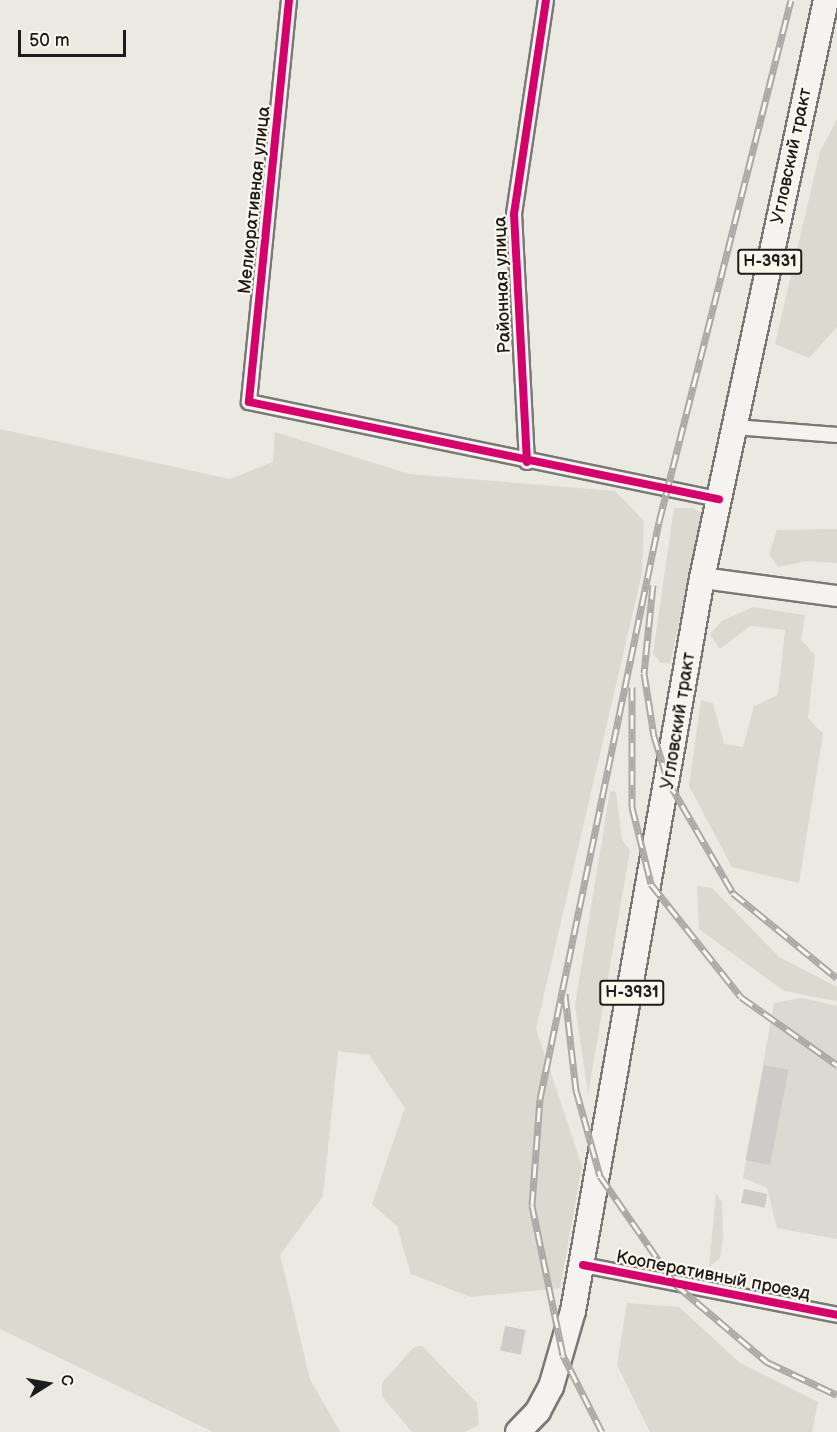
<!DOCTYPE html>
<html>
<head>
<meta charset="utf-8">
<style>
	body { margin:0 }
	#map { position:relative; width:837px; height:1432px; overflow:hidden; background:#eae9e2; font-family:"Balsamiq Sans",sans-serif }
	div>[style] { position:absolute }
	.built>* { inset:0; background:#dbd9d1 }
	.green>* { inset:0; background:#dbd9d0 }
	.building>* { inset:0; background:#cdccc8; transform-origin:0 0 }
	.roads { filter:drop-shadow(2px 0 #797875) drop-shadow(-2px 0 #797875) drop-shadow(0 2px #797875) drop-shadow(0 -2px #797875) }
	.street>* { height:14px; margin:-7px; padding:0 7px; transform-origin:7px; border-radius:7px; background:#f4f3ef }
	.secondary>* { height:20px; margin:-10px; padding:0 10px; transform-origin:10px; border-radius:10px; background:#f4f3ef }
	.highway>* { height:24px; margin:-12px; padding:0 12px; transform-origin:12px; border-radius:12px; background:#f4f3ef }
	.rail>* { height:7px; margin-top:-3.5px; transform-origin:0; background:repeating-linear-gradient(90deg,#fbf7ec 0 14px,#aaa9a6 0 28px); box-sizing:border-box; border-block:2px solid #aaa9a6 }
	.cycleway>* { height:8px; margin:-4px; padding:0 4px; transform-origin:4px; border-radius:4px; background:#d6006c }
	span { translate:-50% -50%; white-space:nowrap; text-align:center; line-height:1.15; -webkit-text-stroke:4.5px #fbf7ec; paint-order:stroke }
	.shield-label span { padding:2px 4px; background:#fbf7ec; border:2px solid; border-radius:4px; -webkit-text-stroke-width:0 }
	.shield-label { font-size:16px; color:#1c1c1c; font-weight:700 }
	.street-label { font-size:18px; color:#1c1c1c }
	.north { position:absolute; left:18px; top:1354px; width:60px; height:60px; -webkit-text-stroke:4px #fbf7ec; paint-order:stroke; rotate:79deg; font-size:16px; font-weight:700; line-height:24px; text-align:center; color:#1c1c1c }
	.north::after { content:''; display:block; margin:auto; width:21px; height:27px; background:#1c1c1c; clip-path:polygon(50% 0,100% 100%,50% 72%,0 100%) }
	.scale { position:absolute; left:18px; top:30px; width:108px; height:27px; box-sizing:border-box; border:3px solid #1c1c1c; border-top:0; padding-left:8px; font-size:18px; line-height:21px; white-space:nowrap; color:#1c1c1c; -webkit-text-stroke:4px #fbf7ec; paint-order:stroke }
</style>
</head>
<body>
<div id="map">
	<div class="built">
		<div style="clip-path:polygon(802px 998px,837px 1006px,837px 1239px,777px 1228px,767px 1188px,743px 1178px,774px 1003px)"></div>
	</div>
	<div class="green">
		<div style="clip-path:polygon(837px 119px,837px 327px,809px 358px,775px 344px,820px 152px)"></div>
		<div style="clip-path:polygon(0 429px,230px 479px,273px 462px,275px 432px,409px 474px,615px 491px,644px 521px,642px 573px,536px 1029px,582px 1166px,560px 1288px,471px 1297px,411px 1274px,397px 1226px,372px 1204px,405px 1108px,369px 1055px,338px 1051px,323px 1196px,280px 1255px,310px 1379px,340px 1432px,213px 1432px,0 1329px)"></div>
		<div style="clip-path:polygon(674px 508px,693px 508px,710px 518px,707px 541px,695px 552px,670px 663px,661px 663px,653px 654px)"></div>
		<div style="clip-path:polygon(837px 529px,837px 563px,807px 561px,778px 567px,769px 554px,777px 530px)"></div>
		<div style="clip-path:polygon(753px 607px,805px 615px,801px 640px,815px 655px,808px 718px,823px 734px,799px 883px,732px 867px,689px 786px,701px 700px,713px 703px,724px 744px,743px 747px,754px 706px,778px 695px,785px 630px,750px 626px,720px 649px,710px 634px,722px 621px)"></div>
		<div style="clip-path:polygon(610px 791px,616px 792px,622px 840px,630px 850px,588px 1094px,575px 1005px)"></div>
		<div style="clip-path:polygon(697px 886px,712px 888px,779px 957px,837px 987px,837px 1001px,784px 991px,699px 929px)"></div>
		<div style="clip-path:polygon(716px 1193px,722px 1202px,723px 1239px,720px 1258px,709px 1267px)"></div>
		<div style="clip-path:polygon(627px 1303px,679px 1307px,740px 1363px,818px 1402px,812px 1432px,650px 1432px,617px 1365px)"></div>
		<div style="clip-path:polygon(422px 1346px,477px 1403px,479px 1425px,465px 1432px,412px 1432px,382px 1396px,382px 1383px,414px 1347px)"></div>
	</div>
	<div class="building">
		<div style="left:764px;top:1065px;width:25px;height:97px;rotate:11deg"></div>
		<div style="left:744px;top:1189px;width:24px;height:14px;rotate:12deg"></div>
		<div style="left:505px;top:1326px;width:21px;height:25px;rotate:11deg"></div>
	</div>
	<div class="roads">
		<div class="street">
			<div style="left:289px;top:0;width:404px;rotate:95.7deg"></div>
			<div style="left:249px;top:402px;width:480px;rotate:11.7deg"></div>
			<div style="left:735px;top:427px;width:102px;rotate:4.5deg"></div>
			<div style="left:527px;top:462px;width:248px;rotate:-93deg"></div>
			<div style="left:514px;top:214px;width:216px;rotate:-81.5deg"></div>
			<div style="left:583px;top:1265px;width:259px;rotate:11.1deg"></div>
		</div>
		<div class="secondary">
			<div style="left:702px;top:578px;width:136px;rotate:7.6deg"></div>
		</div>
		<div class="highway">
			<div style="left:518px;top:1432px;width:29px;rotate:-46deg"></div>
			<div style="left:538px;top:1411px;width:27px;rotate:-62deg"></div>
			<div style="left:551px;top:1387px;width:79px;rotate:-73.9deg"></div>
			<div style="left:573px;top:1311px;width:744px;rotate:-80.02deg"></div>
			<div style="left:702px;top:578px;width:591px;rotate:-77.89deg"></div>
		</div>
	</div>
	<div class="rail">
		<div style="left:653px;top:585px;width:88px;rotate:95.8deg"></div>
		<div style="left:644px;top:673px;width:64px;rotate:81deg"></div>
		<div style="left:654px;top:736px;width:47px;rotate:72.7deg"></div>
		<div style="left:668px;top:781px;width:129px;rotate:59.9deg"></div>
		<div style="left:733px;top:893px;width:134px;rotate:39.3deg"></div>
		<div style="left:632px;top:687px;width:120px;rotate:90deg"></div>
		<div style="left:632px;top:807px;width:79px;rotate:76.1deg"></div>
		<div style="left:651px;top:884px;width:144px;rotate:51.5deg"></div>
		<div style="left:741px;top:997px;width:118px;rotate:35.3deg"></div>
		<div style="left:565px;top:994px;width:97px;rotate:83.5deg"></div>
		<div style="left:576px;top:1090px;width:89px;rotate:74.4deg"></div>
		<div style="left:600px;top:1176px;width:131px;rotate:55.2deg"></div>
		<div style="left:675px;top:1284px;width:121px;rotate:40.3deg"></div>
		<div style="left:767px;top:1362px;width:77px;rotate:25.2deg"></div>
		<div style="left:602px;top:1432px;width:86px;rotate:-116.9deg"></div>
		<div style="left:563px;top:1355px;width:153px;rotate:-101.7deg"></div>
		<div style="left:532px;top:1205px;width:106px;rotate:-85.7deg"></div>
		<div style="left:540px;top:1099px;width:589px;rotate:-78.35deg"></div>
		<div style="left:659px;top:522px;width:538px;rotate:-75.81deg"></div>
	</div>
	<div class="cycleway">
		<div style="left:289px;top:0;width:404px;rotate:95.7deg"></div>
		<div style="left:249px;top:402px;width:480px;rotate:11.7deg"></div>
		<div style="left:527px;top:462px;width:248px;rotate:-93deg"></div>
		<div style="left:514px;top:214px;width:216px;rotate:-81.5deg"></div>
		<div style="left:583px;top:1265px;width:259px;rotate:11.1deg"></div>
	</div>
	<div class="shield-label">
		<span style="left:770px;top:262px">Н-3931</span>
		<span style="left:632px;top:993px">Н-3931</span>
	</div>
	<div class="street-label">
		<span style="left:792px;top:156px;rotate:-78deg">Угловский тракт</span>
		<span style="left:255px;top:200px;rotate:-84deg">Мелиоративная улица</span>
		<span style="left:503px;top:285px;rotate:-92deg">Районная улица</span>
		<span style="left:679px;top:721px;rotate:-81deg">Угловский тракт</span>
		<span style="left:713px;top:1276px;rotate:11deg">Кооперативный проезд</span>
	</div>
	<div class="north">С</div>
	<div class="scale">50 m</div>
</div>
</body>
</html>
